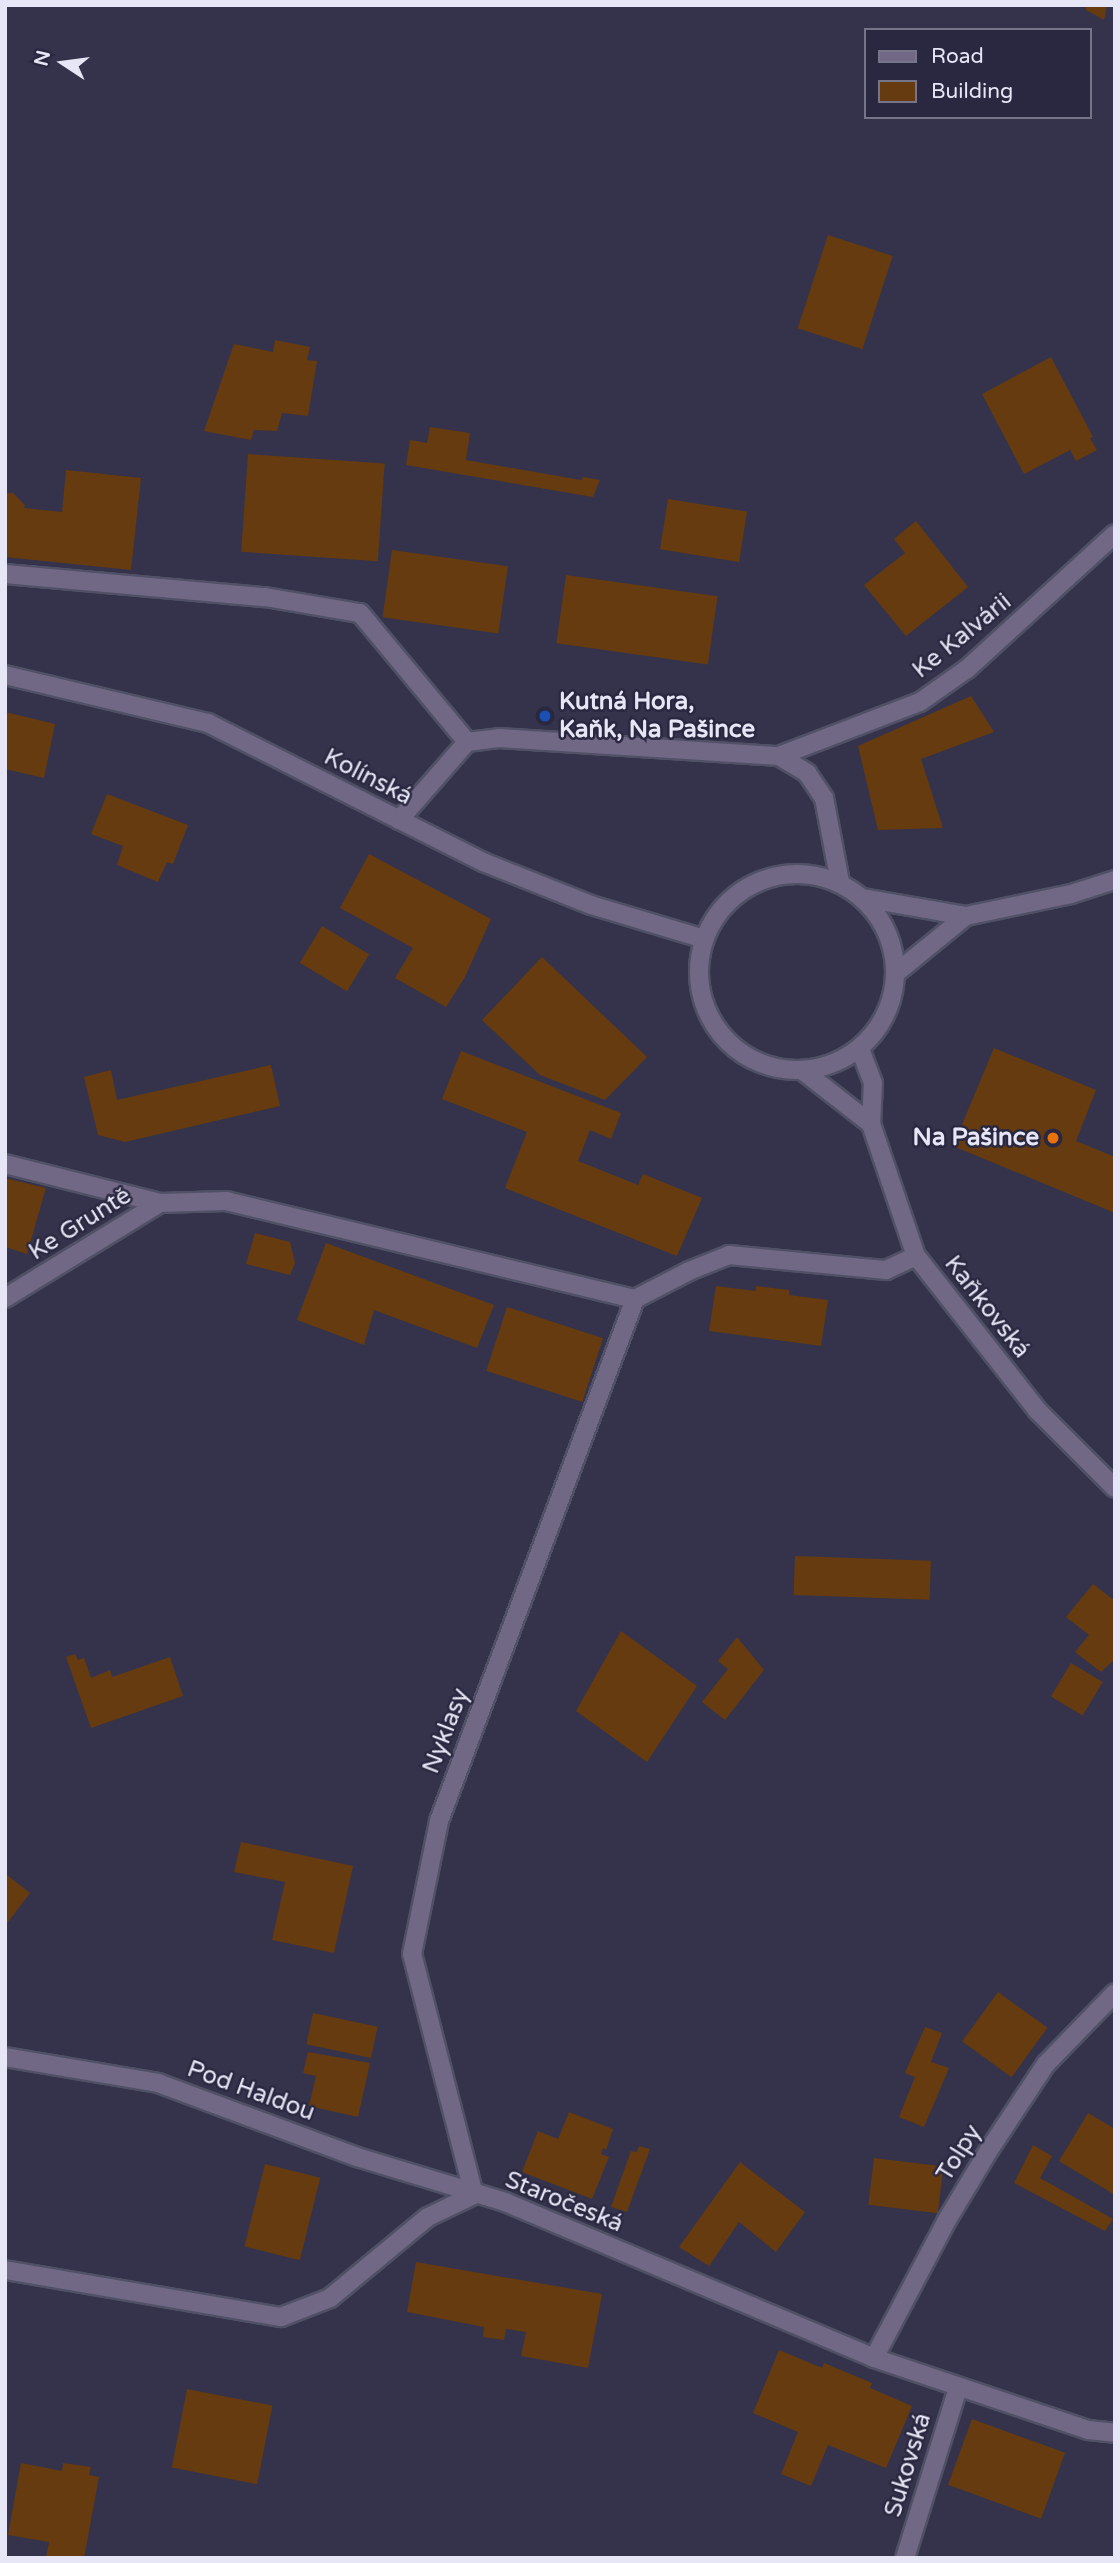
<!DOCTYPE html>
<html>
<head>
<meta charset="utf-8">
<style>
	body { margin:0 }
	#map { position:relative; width:1120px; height:2563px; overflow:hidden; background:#34334b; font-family:"Varela Round",sans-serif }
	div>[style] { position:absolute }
	.building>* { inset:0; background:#663b0f; transform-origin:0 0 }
	.roads { filter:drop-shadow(2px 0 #505066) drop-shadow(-2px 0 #505066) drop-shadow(0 2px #505066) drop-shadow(0 -2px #505066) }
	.minor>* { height:18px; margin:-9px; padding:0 9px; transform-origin:9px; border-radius:9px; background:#716885 }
	.tertiary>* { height:18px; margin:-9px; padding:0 9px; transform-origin:9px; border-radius:9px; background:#716885 }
	.tertiary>.ring { margin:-9px; padding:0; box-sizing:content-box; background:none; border:18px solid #716885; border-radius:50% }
	.dots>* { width:19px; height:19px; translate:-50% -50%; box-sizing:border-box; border:4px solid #2a2840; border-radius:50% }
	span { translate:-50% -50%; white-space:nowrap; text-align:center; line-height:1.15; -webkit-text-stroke:5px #2a2840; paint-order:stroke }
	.street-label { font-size:24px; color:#e6e6f6 }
	.poi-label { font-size:24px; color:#e6e6f6; font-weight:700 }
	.left { translate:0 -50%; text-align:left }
	.right { translate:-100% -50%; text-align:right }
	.frame { position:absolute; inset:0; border:7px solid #e6e6f6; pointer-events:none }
	.legend { position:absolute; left:864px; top:28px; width:228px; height:91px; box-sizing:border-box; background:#2a2840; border:2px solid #757489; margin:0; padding:9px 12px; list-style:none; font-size:21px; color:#e6e6f6 }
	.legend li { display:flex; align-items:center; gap:14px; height:35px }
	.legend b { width:35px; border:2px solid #757489 }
	.north { position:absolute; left:28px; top:28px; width:70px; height:70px; -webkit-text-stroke:5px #2a2840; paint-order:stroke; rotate:283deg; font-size:19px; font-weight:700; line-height:28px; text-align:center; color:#e6e6f6 }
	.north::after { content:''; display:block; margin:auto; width:24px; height:32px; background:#e6e6f6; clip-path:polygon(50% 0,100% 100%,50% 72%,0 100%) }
</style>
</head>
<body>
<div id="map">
	<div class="building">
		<div style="clip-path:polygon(1086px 5px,1107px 5px,1104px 20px,1086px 10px)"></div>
		<div style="left:828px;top:235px;width:68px;height:98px;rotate:18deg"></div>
		<div style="clip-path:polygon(275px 340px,310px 347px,307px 360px,317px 361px,308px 416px,282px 413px,277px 431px,254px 430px,251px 440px,204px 431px,234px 344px,273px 352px)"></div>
		<div style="clip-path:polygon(1051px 357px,1093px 437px,1090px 438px,1097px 450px,1076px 461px,1070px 450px,1024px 474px,982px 394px)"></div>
		<div style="clip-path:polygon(430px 427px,470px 433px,466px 460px,581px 480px,583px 477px,600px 480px,593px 497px,406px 465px,410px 440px,427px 443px)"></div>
		<div style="left:248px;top:454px;width:137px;height:98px;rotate:4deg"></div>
		<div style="clip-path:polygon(66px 470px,141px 478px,131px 570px,5px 557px,5px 493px,13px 493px,25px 505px,24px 508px,62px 512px)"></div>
		<div style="left:668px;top:499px;width:80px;height:51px;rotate:9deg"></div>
		<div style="clip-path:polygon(916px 521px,968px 587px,906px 636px,864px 585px,905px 553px,894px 539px)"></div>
		<div style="left:392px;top:550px;width:117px;height:68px;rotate:8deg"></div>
		<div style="left:566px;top:575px;width:153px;height:69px;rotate:8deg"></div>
		<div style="clip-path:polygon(971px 696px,994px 732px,921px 759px,943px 828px,878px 830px,858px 746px)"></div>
		<div style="clip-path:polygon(5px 712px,55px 724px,44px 778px,5px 769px)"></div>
		<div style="clip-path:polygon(107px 794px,188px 825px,173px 864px,167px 862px,158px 882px,117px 865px,123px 846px,91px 834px)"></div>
		<div style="clip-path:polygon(369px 854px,491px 919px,465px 977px,446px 1007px,395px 978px,413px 948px,340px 908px)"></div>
		<div style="left:322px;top:926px;width:55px;height:43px;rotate:31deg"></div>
		<div style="clip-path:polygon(542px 957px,647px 1057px,605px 1100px,540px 1075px,482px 1020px)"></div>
		<div style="clip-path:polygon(994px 1048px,1096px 1090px,1076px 1141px,1115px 1157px,1115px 1213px,953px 1146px)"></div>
		<div style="clip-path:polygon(461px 1051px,621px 1113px,611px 1139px,590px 1130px,578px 1161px,638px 1185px,643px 1174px,702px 1198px,677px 1256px,505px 1188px,527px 1132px,442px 1099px)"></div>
		<div style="clip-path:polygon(271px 1065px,280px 1106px,125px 1142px,98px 1135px,84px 1077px,111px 1070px,117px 1100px)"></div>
		<div style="clip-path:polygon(5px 1178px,46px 1188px,27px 1254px,5px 1247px)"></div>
		<div style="clip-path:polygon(255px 1233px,290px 1242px,295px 1263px,290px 1275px,246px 1264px)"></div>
		<div style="clip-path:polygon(326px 1243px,494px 1305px,477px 1348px,374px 1310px,364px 1345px,297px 1320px)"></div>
		<div style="clip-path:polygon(716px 1286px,756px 1291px,756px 1286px,789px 1290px,789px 1295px,828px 1300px,821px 1346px,709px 1331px)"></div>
		<div style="left:507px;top:1307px;width:101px;height:67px;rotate:18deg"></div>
		<div style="left:795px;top:1556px;width:136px;height:39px;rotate:2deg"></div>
		<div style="clip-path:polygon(1093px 1584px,1115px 1601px,1115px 1659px,1101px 1672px,1075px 1652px,1089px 1635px,1066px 1617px)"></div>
		<div style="clip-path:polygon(621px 1631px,697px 1686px,647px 1762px,576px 1711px)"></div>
		<div style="clip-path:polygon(737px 1637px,764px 1670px,725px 1720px,702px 1702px,728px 1669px,718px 1661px)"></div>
		<div style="clip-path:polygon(75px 1654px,78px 1660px,84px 1658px,91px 1678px,110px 1670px,112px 1677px,170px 1657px,183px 1696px,91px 1728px,66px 1657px)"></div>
		<div style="left:1071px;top:1663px;width:37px;height:39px;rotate:31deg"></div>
		<div style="clip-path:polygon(241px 1842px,353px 1866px,334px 1953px,272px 1940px,285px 1882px,234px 1872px)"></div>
		<div style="clip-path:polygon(7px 1875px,30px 1893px,5px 1926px,5px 1876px)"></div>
		<div style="left:998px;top:1992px;width:61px;height:61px;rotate:36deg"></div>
		<div style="left:313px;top:2013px;width:66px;height:32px;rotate:12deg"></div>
		<div style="clip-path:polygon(925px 2027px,942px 2033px,931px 2062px,949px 2068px,924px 2127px,899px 2117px,915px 2077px,905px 2073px)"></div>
		<div style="clip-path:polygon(308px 2052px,370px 2063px,358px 2117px,309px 2106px,316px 2076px,303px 2073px)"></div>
		<div style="clip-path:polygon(569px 2112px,613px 2129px,606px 2150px,603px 2148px,601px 2154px,609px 2157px,592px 2199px,522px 2172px,538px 2131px,558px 2139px)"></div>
		<div style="clip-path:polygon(1088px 2113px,1115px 2129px,1115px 2195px,1059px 2161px)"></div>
		<div style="clip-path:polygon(1033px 2145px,1052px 2156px,1040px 2178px,1113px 2219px,1105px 2231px,1014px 2183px)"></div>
		<div style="clip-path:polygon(639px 2146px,650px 2149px,627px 2212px,611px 2207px,631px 2151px,637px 2152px)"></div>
		<div style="left:874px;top:2158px;width:70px;height:47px;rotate:7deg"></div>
		<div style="clip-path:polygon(740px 2162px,805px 2212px,776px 2252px,739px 2222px,709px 2266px,679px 2247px)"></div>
		<div style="left:265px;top:2164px;width:57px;height:85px;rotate:14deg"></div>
		<div style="clip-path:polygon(416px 2262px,602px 2294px,588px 2368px,521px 2356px,526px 2332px,506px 2329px,504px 2340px,483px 2337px,484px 2327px,407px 2312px)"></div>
		<div style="clip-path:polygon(779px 2350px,822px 2368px,824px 2363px,872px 2383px,870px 2388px,912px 2406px,886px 2468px,828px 2445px,811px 2486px,781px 2474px,798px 2432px,753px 2413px)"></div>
		<div style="left:187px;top:2389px;width:87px;height:80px;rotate:11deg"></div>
		<div style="left:972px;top:2419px;width:99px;height:70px;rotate:20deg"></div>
		<div style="clip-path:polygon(21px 2463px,62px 2471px,63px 2463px,91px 2467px,89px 2475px,99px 2477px,84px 2558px,46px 2558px,49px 2542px,8px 2535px)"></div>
	</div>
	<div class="roads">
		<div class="minor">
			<div style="left:5px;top:574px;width:261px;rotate:5.1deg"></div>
			<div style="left:265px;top:597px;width:96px;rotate:9.6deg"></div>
			<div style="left:360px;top:613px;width:168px;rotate:50.3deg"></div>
			<div style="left:779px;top:756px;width:151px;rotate:-21deg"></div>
			<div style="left:920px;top:702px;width:57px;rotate:-35.1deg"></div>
			<div style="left:967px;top:669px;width:200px;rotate:-42.4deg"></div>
			<div style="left:399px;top:820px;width:103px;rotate:-48.9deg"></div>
			<div style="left:467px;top:742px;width:32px;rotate:-7deg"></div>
			<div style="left:499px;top:738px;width:281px;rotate:3.7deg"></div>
			<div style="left:779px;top:756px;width:33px;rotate:31deg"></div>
			<div style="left:807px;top:773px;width:30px;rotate:56deg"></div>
			<div style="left:824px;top:798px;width:86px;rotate:79.2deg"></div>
			<div style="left:5px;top:1164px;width:160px;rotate:14.1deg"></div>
			<div style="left:5px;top:1298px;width:182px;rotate:-31.5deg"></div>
			<div style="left:160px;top:1203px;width:66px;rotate:-1.7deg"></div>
			<div style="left:226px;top:1201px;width:421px;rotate:13.5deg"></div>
			<div style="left:635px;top:1299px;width:61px;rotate:-27.4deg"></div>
			<div style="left:689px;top:1271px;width:43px;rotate:-21.8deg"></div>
			<div style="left:729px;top:1255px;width:158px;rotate:5.5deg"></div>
			<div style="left:886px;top:1270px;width:33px;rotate:-25deg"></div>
			<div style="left:5px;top:2057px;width:155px;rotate:9.6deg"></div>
			<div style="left:158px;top:2083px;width:212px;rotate:20.4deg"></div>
			<div style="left:357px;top:2157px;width:155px;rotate:16.9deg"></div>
			<div style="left:505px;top:2202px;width:401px;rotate:22.9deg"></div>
			<div style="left:874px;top:2358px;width:226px;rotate:18.6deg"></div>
			<div style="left:1088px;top:2430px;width:27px;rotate:6deg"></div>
			<div style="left:474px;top:2195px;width:249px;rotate:-104.4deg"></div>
			<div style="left:412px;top:1954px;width:136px;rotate:-78.5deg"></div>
			<div style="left:439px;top:1821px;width:558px;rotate:-69.42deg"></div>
			<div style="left:5px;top:2270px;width:280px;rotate:9.7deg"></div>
			<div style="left:281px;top:2317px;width:53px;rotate:-21.2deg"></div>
			<div style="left:330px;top:2298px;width:127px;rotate:-39.6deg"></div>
			<div style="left:428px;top:2217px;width:51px;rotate:-25.6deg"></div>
			<div style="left:874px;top:2358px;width:156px;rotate:-62.1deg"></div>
			<div style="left:947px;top:2220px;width:82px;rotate:-59deg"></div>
			<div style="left:989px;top:2150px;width:103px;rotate:-56.5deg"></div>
			<div style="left:1046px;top:2064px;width:99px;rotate:-45.8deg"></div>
			<div style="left:905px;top:2558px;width:178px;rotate:-72.7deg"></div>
		</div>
		<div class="tertiary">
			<div style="left:5px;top:675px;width:209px;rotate:13.3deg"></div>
			<div style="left:208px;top:723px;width:308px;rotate:26.8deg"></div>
			<div style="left:483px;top:862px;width:116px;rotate:21.7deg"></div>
			<div style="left:591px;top:905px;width:118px;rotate:16.7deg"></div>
			<div class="ring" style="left:699px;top:874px;width:178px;height:178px"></div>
			<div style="left:863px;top:898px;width:105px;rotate:9.9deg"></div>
			<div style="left:966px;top:916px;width:107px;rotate:-11.8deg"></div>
			<div style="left:1071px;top:894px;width:46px;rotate:-17.7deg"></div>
			<div style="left:896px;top:973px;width:90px;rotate:-39.2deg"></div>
			<div style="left:860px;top:1049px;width:36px;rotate:69deg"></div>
			<div style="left:873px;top:1083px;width:41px;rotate:92.8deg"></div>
			<div style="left:871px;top:1124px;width:139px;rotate:71.2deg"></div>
			<div style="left:916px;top:1256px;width:196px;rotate:51.8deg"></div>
			<div style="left:1037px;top:1410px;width:110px;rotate:45deg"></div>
			<div style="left:803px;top:1071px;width:86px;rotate:37.9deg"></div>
		</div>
	</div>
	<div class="dots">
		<div style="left:545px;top:716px;background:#1a4fb4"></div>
		<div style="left:1053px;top:1138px;background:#e8710a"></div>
	</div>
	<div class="street-label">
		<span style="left:962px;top:636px;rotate:-39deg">Ke Kalvárii</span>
		<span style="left:368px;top:777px;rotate:27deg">Kolínská</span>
		<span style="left:80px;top:1224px;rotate:-32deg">Ke Gruntě</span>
		<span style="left:987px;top:1307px;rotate:52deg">Kaňkovská</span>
		<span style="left:446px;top:1731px;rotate:-69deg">Nyklasy</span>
		<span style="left:251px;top:2091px;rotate:20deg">Pod Haldou</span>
		<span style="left:959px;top:2153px;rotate:-58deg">Tolpy</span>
		<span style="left:564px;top:2202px;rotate:22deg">Staročeská</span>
		<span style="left:908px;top:2465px;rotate:-73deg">Sukovská</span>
	</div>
	<div class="poi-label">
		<span class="left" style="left:559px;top:716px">Kutná Hora,<br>Kaňk, Na Pašince</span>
		<span class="right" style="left:1039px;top:1138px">Na Pašince</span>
	</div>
	<div class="frame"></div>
	<ul class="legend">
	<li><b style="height:9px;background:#716885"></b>Road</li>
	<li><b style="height:19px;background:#663b0f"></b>Building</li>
	</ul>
	<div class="north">N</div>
</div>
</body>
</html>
